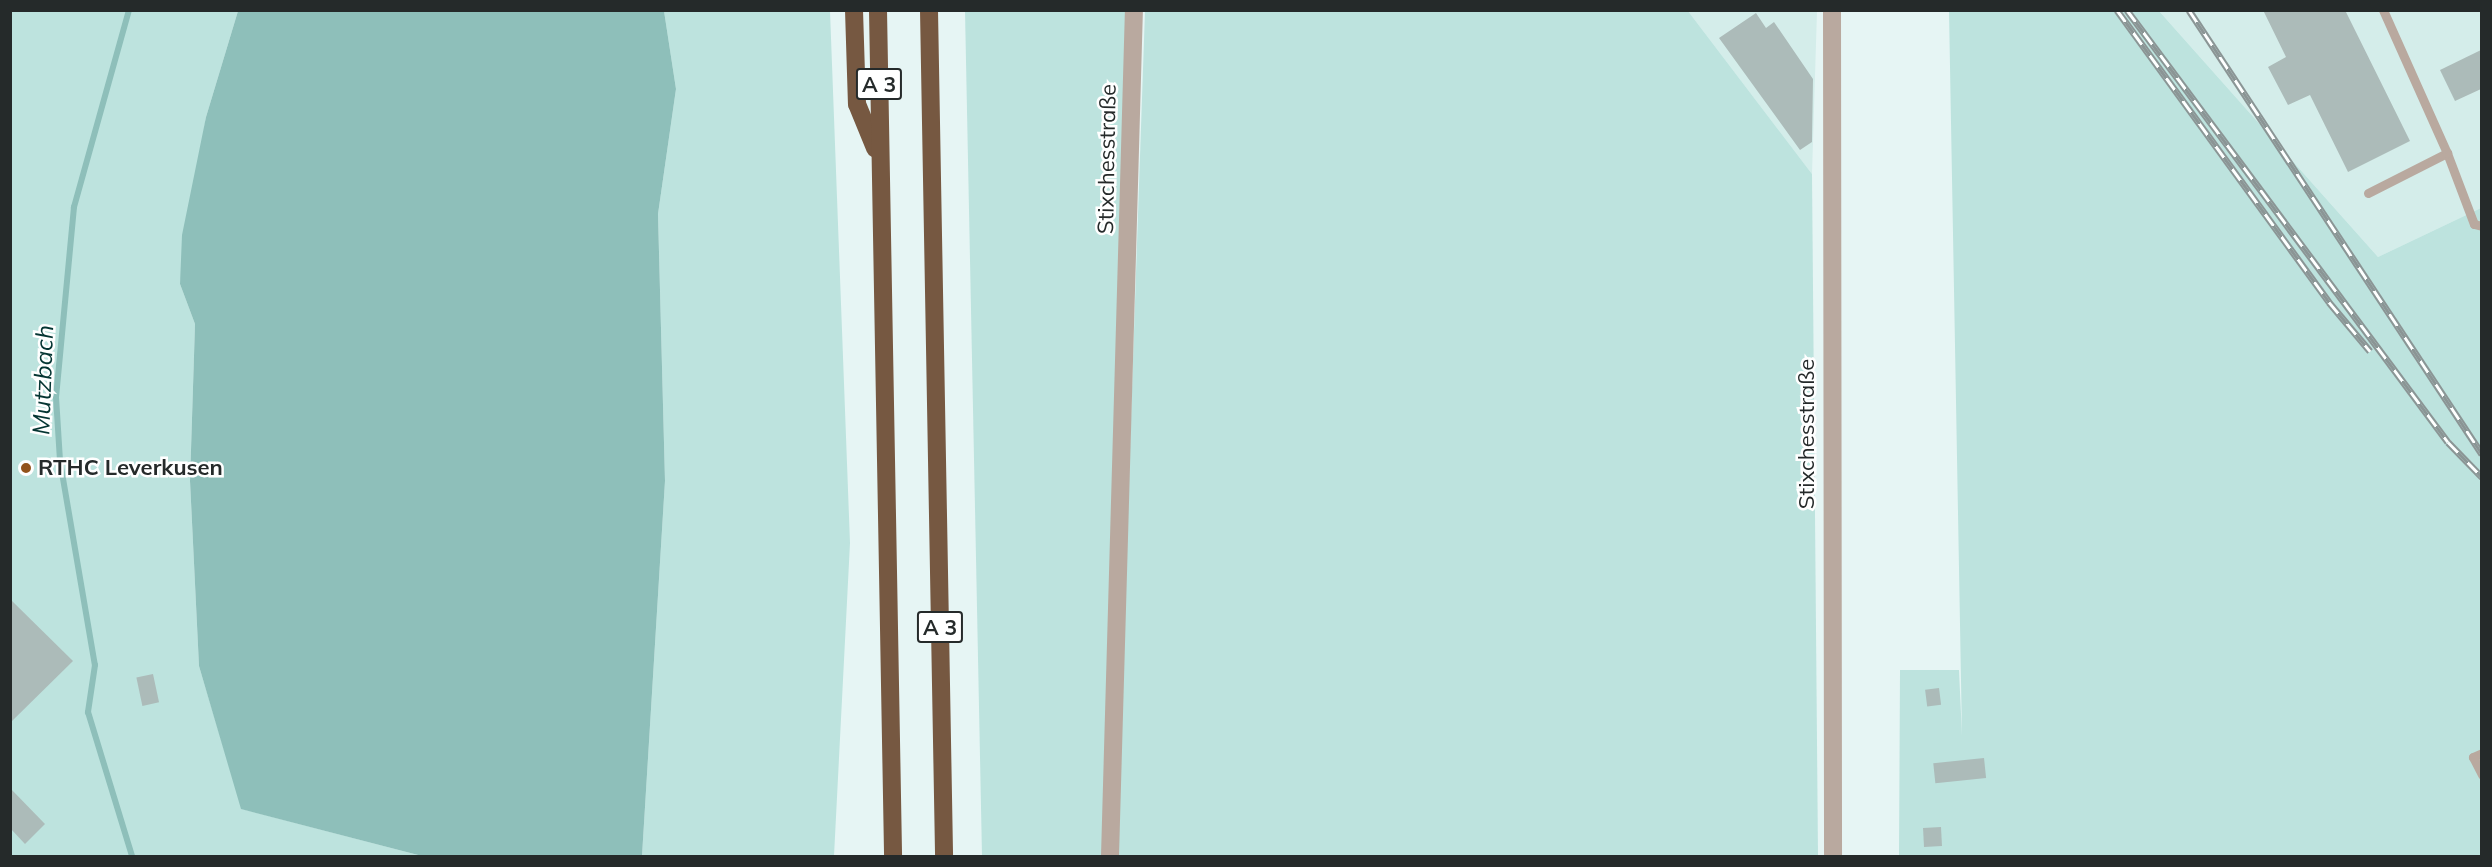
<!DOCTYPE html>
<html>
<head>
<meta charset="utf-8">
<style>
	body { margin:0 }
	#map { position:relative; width:2492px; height:867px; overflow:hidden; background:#e6f5f4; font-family:Mulish,sans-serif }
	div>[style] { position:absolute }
	.built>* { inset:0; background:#d4edea }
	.green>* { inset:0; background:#bde3de }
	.water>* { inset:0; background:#8ebfba }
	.stream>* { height:6px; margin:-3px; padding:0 3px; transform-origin:3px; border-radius:3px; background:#8ebfba }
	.building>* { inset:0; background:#acbbb9; transform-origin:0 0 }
	.service>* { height:9px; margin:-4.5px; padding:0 4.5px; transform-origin:4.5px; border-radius:4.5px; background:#b9a99f }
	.minor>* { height:18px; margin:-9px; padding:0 9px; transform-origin:9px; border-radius:9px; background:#b9a99f }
	.motorway>* { height:18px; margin:-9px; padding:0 9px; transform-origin:9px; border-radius:9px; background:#765841 }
	.rail>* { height:7px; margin-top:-3.5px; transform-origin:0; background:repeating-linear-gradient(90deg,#fff 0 14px,#8b9595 0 28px); box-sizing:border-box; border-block:2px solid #8b9595 }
	.dots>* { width:16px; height:16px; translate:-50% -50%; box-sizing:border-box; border:3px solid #fff; border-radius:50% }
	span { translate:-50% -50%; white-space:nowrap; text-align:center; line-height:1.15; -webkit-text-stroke:5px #fff; paint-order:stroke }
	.shield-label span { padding:2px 4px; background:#fff; border:2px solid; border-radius:4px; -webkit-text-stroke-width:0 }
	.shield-label { font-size:21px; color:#252a2a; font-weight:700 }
	.street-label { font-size:22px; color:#252a2a }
	.poi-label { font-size:22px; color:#252a2a; font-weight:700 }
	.left { translate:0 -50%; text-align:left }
	.water-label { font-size:24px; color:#043532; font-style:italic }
	.frame { position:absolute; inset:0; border:12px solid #252a2a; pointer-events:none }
</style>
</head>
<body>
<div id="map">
	<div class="built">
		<div style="clip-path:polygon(1688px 11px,1817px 11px,1812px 174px)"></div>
		<div style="clip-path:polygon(2159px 11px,2481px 11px,2481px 208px,2378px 257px)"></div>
	</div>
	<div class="green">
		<div style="clip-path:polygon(10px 11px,238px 11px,206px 117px,180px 284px,195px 324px,190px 481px,199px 666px,242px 809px,422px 856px,11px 856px)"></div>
		<div style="clip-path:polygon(664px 11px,830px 11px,850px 543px,834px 856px,642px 856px,665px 481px,658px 214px,676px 89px)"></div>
		<div style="clip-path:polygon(965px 11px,1130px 11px,1103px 856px,982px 856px)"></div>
		<div style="clip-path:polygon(1145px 11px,1688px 11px,1812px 174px,1818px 856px,1116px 856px)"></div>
		<div style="clip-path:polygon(1949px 11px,2159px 11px,2378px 257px,2481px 208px,2481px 856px,1899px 856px,1900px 670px,1959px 670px,1962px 736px)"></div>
	</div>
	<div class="water">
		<div style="clip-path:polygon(238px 11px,664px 11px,676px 89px,658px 214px,665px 481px,642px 856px,422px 856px,241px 809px,199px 666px,190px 481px,195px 324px,180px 284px,182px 235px,206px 117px)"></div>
	</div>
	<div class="stream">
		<div style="left:129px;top:10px;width:205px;rotate:105.6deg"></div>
		<div style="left:74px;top:207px;width:191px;rotate:95.4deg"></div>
		<div style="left:56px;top:397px;width:64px;rotate:86.4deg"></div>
		<div style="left:60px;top:461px;width:207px;rotate:80.3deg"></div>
		<div style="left:95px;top:665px;width:48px;rotate:98.5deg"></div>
		<div style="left:88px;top:712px;width:151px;rotate:73deg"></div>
	</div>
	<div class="building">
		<div style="clip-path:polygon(2263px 10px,2345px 10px,2410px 141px,2348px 172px,2310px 95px,2288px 105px,2268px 67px,2286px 57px)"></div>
		<div style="clip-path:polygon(1756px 13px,1766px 28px,1774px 22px,1813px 79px,1812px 142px,1800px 150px,1719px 38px)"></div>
		<div style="clip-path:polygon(2481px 50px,2481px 89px,2455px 101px,2440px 70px)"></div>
		<div style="clip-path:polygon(10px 599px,73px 661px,10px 723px)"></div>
		<div style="left:153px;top:674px;width:29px;height:17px;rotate:78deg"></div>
		<div style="left:1939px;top:688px;width:17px;height:14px;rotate:83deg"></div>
		<div style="left:1984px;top:758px;width:20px;height:51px;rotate:84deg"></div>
		<div style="clip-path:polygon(10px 788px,45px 824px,25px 844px,10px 828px)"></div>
		<div style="left:1941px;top:827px;width:19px;height:18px;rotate:87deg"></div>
	</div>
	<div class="service">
		<div style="left:2447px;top:153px;width:76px;rotate:69.2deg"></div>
		<div style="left:2474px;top:224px;width:8px;rotate:14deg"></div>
		<div style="left:2368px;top:193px;width:89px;rotate:-26.9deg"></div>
		<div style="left:2447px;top:153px;width:157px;rotate:-114.1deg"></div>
		<div style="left:2482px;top:753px;width:10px;rotate:156deg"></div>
		<div style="left:2473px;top:757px;width:20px;rotate:63deg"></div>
	</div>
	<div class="minor">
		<div style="left:1832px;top:10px;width:846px;rotate:89.93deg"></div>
		<div style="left:1110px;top:856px;width:846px;rotate:-88.38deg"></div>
	</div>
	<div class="motorway">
		<div style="left:854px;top:10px;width:94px;rotate:88.2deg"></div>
		<div style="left:857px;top:104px;width:48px;rotate:67.8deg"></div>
		<div style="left:878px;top:10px;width:846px;rotate:88.98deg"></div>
		<div style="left:929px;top:10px;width:846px;rotate:88.98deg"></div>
	</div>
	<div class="rail">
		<div style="left:2117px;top:10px;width:361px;rotate:54deg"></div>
		<div style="left:2329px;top:302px;width:64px;rotate:50.1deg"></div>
		<div style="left:2127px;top:10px;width:538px;rotate:53.39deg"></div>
		<div style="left:2448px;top:442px;width:49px;rotate:45.8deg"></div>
		<div style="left:2189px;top:10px;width:532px;rotate:56.58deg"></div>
	</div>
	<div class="dots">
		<div style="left:26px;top:468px;background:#92531b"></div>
	</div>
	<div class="shield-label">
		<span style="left:879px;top:84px">A 3</span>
		<span style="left:940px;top:627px">A 3</span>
	</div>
	<div class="street-label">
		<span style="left:1107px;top:159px;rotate:-89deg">Stixchesstraße</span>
		<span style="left:1807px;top:434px;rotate:-90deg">Stixchesstraße</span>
	</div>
	<div class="poi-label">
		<span class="left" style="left:38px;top:468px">RTHC Leverkusen</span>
	</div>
	<div class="water-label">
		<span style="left:43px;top:380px;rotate:-88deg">Mutzbach</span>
	</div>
	<div class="frame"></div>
</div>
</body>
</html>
